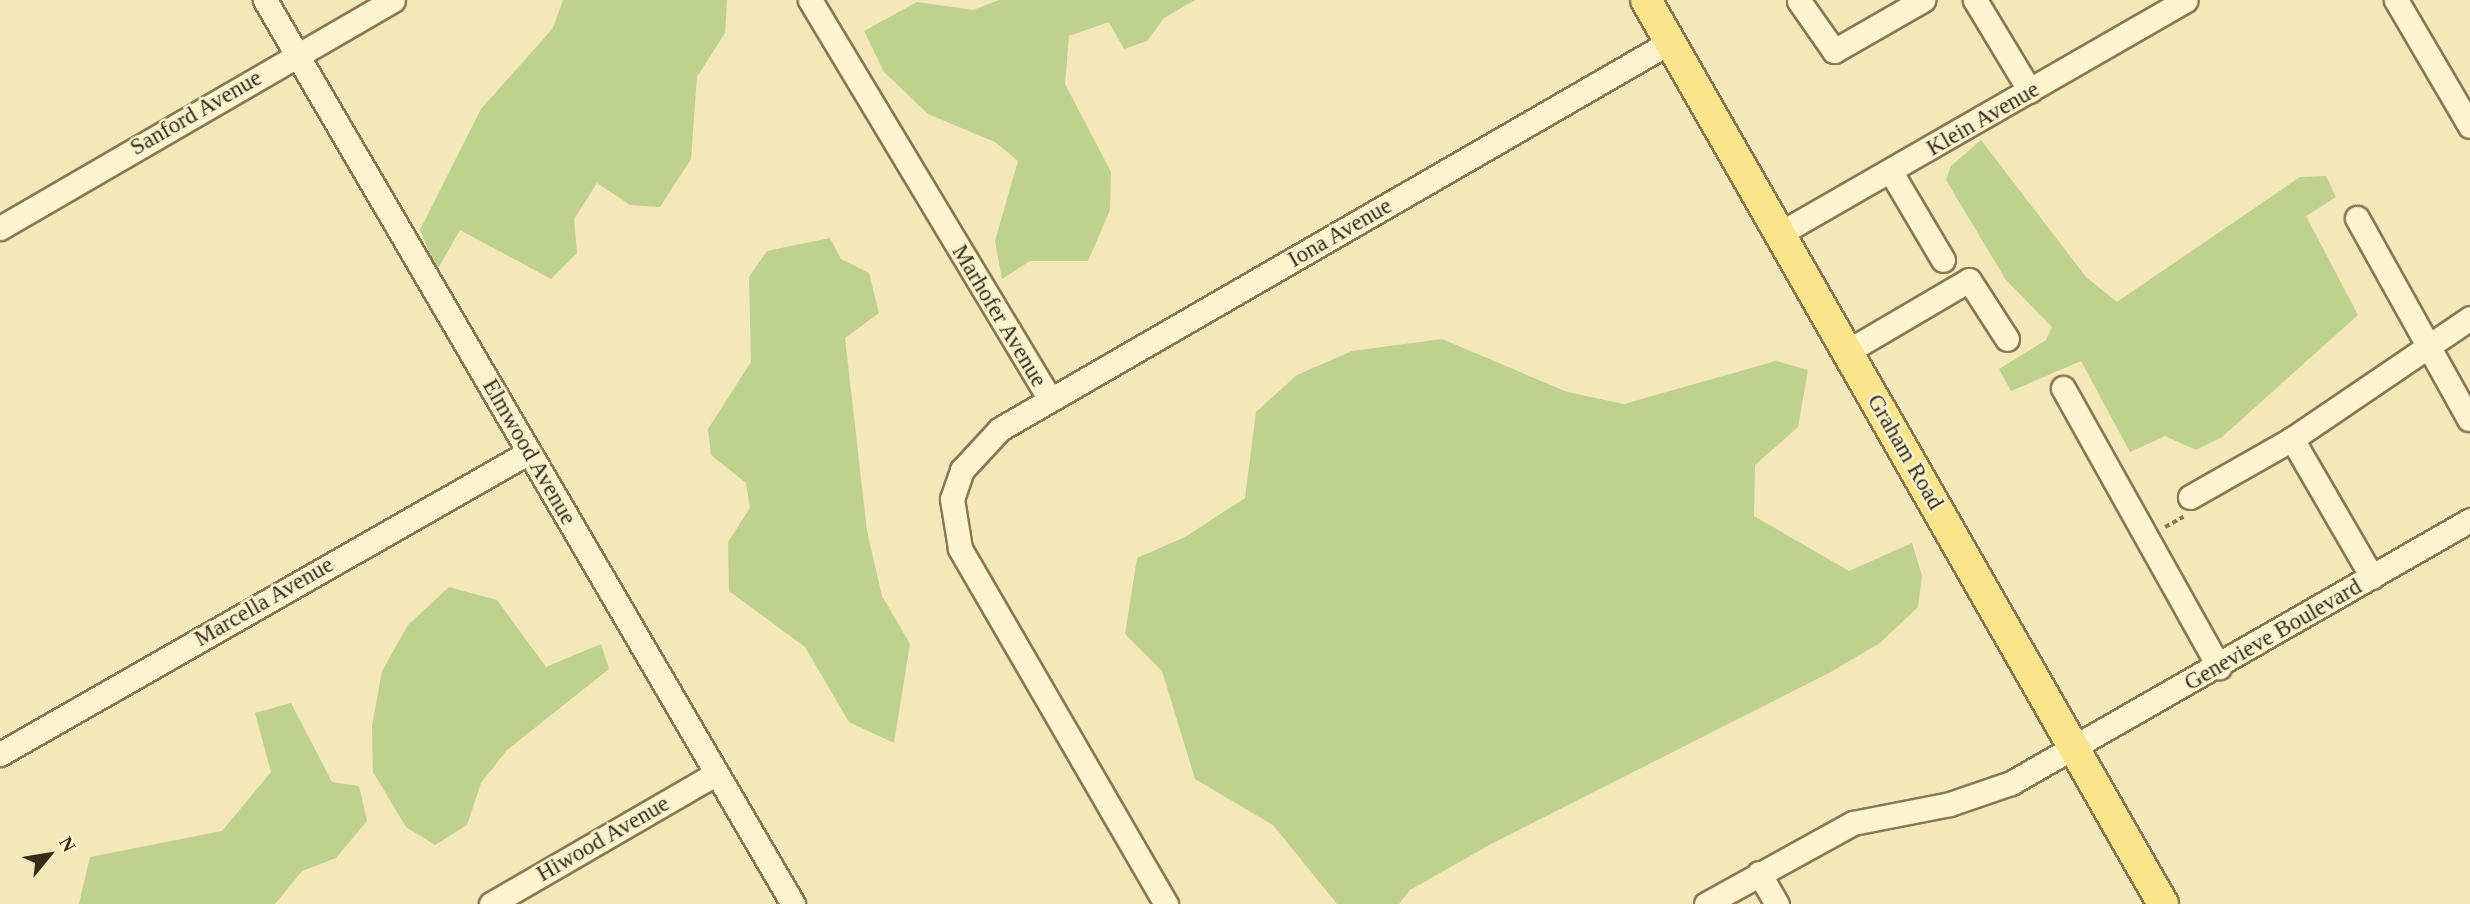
<!DOCTYPE html>
<html>
<head>
<meta charset="utf-8">
<style>
	body { margin:0 }
	#map { position:relative; width:2470px; height:904px; overflow:hidden; background:#f2e8ba; font-family:"Times New Roman",serif }
	div>[style] { position:absolute }
	.green>* { inset:0; background:#c0d08e }
	.path>* { height:3.5px; margin-top:-1.75px; transform-origin:0; background:repeating-linear-gradient(90deg,#8a7753 0 5px,transparent 0 8.5px) }
	.roads { filter:drop-shadow(2px 0 #8a7753) drop-shadow(-2px 0 #8a7753) drop-shadow(0 2px #8a7753) drop-shadow(0 -2px #8a7753) }
	.minor>* { height:23px; margin:-11.5px; padding:0 11.5px; transform-origin:11.5px; border-radius:11.5px; background:#fcf4ce }
	.major>* { height:30px; margin:-15px; padding:0 15px; transform-origin:15px; border-radius:15px; background:#fae58d }
	span { translate:-50% -50%; white-space:nowrap; text-align:center; line-height:1.15; -webkit-text-stroke:5px #f8f1cb; paint-order:stroke }
	.street-label { font-size:23px; color:#372c1a }
	.north { position:absolute; left:14px; top:820px; width:70px; height:70px; -webkit-text-stroke:5px #f8f1cb; paint-order:stroke; rotate:60deg; font-size:19px; font-weight:700; line-height:28px; text-align:center; color:#372c1a }
	.north::after { content:''; display:block; margin:auto; width:24px; height:32px; background:#372c1a; clip-path:polygon(50% 0,100% 100%,50% 72%,0 100%) }
</style>
</head>
<body>
<div id="map">
	<div class="green">
		<div style="clip-path:polygon(563px 0,727px 0,725px 33px,697px 77px,691px 159px,660px 207px,630px 205px,597px 183px,574px 219px,577px 253px,551px 279px,460px 230px,437px 270px,420px 230px,481px 109px,553px 28px)"></div>
		<div style="clip-path:polygon(999px 0,1195px 0,1164px 18px,1147px 41px,1124px 49px,1109px 22px,1069px 36px,1065px 84px,1111px 172px,1110px 210px,1088px 261px,1030px 261px,1002px 279px,995px 241px,1018px 161px,995px 142px,928px 114px,884px 72px,864px 31px,917px 2px,973px 10px)"></div>
		<div style="clip-path:polygon(1981px 140px,2086px 277px,2117px 302px,2300px 177px,2326px 176px,2336px 197px,2306px 216px,2358px 315px,2222px 437px,2196px 450px,2165px 436px,2130px 452px,2081px 361px,2011px 391px,1999px 369px,2046px 340px,2052px 327px,2006px 280px,1946px 180px,1951px 166px)"></div>
		<div style="clip-path:polygon(830px 238px,841px 259px,869px 273px,879px 313px,845px 338px,867px 531px,882px 596px,910px 644px,894px 743px,849px 722px,805px 647px,729px 591px,728px 542px,750px 508px,746px 483px,711px 455px,708px 429px,751px 362px,749px 277px,767px 251px)"></div>
		<div style="clip-path:polygon(1442px 339px,1567px 392px,1624px 404px,1776px 361px,1808px 370px,1798px 427px,1755px 465px,1754px 516px,1849px 571px,1912px 543px,1922px 576px,1918px 607px,1880px 643px,1829px 673px,1493px 843px,1410px 890px,1399px 904px,1337px 904px,1273px 825px,1195px 779px,1162px 671px,1125px 634px,1137px 558px,1185px 537px,1245px 498px,1256px 412px,1297px 375px,1352px 351px)"></div>
		<div style="clip-path:polygon(449px 587px,497px 600px,546px 667px,601px 644px,609px 669px,507px 750px,481px 783px,467px 825px,435px 845px,406px 827px,373px 772px,372px 726px,382px 671px,408px 625px)"></div>
		<div style="clip-path:polygon(291px 703px,332px 782px,359px 786px,367px 821px,336px 858px,302px 871px,275px 904px,79px 904px,90px 857px,222px 831px,271px 772px,255px 713px)"></div>
	</div>
	<div class="path">
		<div style="left:2165px;top:527px;width:21px;rotate:-29deg"></div>
	</div>
	<div class="roads">
		<div class="minor">
			<div style="left:265px;top:0;width:1047px;rotate:59.71deg"></div>
			<div style="left:810px;top:0;width:466px;rotate:59deg"></div>
			<div style="left:1975px;top:0;width:106px;rotate:58.9deg"></div>
			<div style="left:2396px;top:0;width:146px;rotate:59.6deg"></div>
			<div style="left:1799px;top:1px;width:61px;rotate:55deg"></div>
			<div style="left:1834px;top:51px;width:103px;rotate:-29.8deg"></div>
			<div style="left:1891px;top:172px;width:102px;rotate:59.4deg"></div>
			<div style="left:2357px;top:218px;width:230px;rotate:60.9deg"></div>
			<div style="left:0;top:228px;width:454px;rotate:-30.1deg"></div>
			<div style="left:1779px;top:234px;width:469px;rotate:-29.9deg"></div>
			<div style="left:1848px;top:351px;width:140px;rotate:-30.4deg"></div>
			<div style="left:1969px;top:280px;width:70px;rotate:57.2deg"></div>
			<div style="left:2063px;top:388px;width:320px;rotate:60.8deg"></div>
			<div style="left:2190px;top:497px;width:117px;rotate:-29.6deg"></div>
			<div style="left:2372px;top:577px;width:160px;rotate:-120.1deg"></div>
			<div style="left:2292px;top:439px;width:215px;rotate:-34.2deg"></div>
			<div style="left:0;top:754px;width:609px;rotate:-29.72deg"></div>
			<div style="left:1759px;top:873px;width:36px;rotate:60deg"></div>
			<div style="left:491px;top:904px;width:259px;rotate:-30.1deg"></div>
			<div style="left:1166px;top:904px;width:411px;rotate:-120.1deg"></div>
			<div style="left:960px;top:548px;width:50px;rotate:-99.3deg"></div>
			<div style="left:952px;top:499px;width:31px;rotate:-71deg"></div>
			<div style="left:962px;top:470px;width:56px;rotate:-47.2deg"></div>
			<div style="left:1000px;top:429px;width:774px;rotate:-30.01deg"></div>
			<div style="left:1706px;top:904px;width:168px;rotate:-28.9deg"></div>
			<div style="left:1853px;top:823px;width:99px;rotate:-11.1deg"></div>
			<div style="left:1950px;top:804px;width:65px;rotate:-19deg"></div>
			<div style="left:2011px;top:783px;width:529px;rotate:-29.81deg"></div>
		</div>
		<div class="major">
			<div style="left:1646px;top:0;width:1041px;rotate:60.23deg"></div>
		</div>
	</div>
	<div class="street-label">
		<span style="left:196px;top:113px;rotate:-30deg">Sanford Avenue</span>
		<span style="left:1983px;top:119px;rotate:-30deg">Klein Avenue</span>
		<span style="left:1340px;top:233px;rotate:-30deg">Iona Avenue</span>
		<span style="left:999px;top:316px;rotate:59deg">Marhofer Avenue</span>
		<span style="left:529px;top:452px;rotate:60deg">Elmwood Avenue</span>
		<span style="left:1905px;top:452px;rotate:60deg">Graham Road</span>
		<span style="left:264px;top:602px;rotate:-30deg">Marcella Avenue</span>
		<span style="left:2273px;top:635px;rotate:-30deg">Genevieve Boulevard</span>
		<span style="left:603px;top:839px;rotate:-30deg">Hiwood Avenue</span>
	</div>
	<div class="north">N</div>
</div>
</body>
</html>
